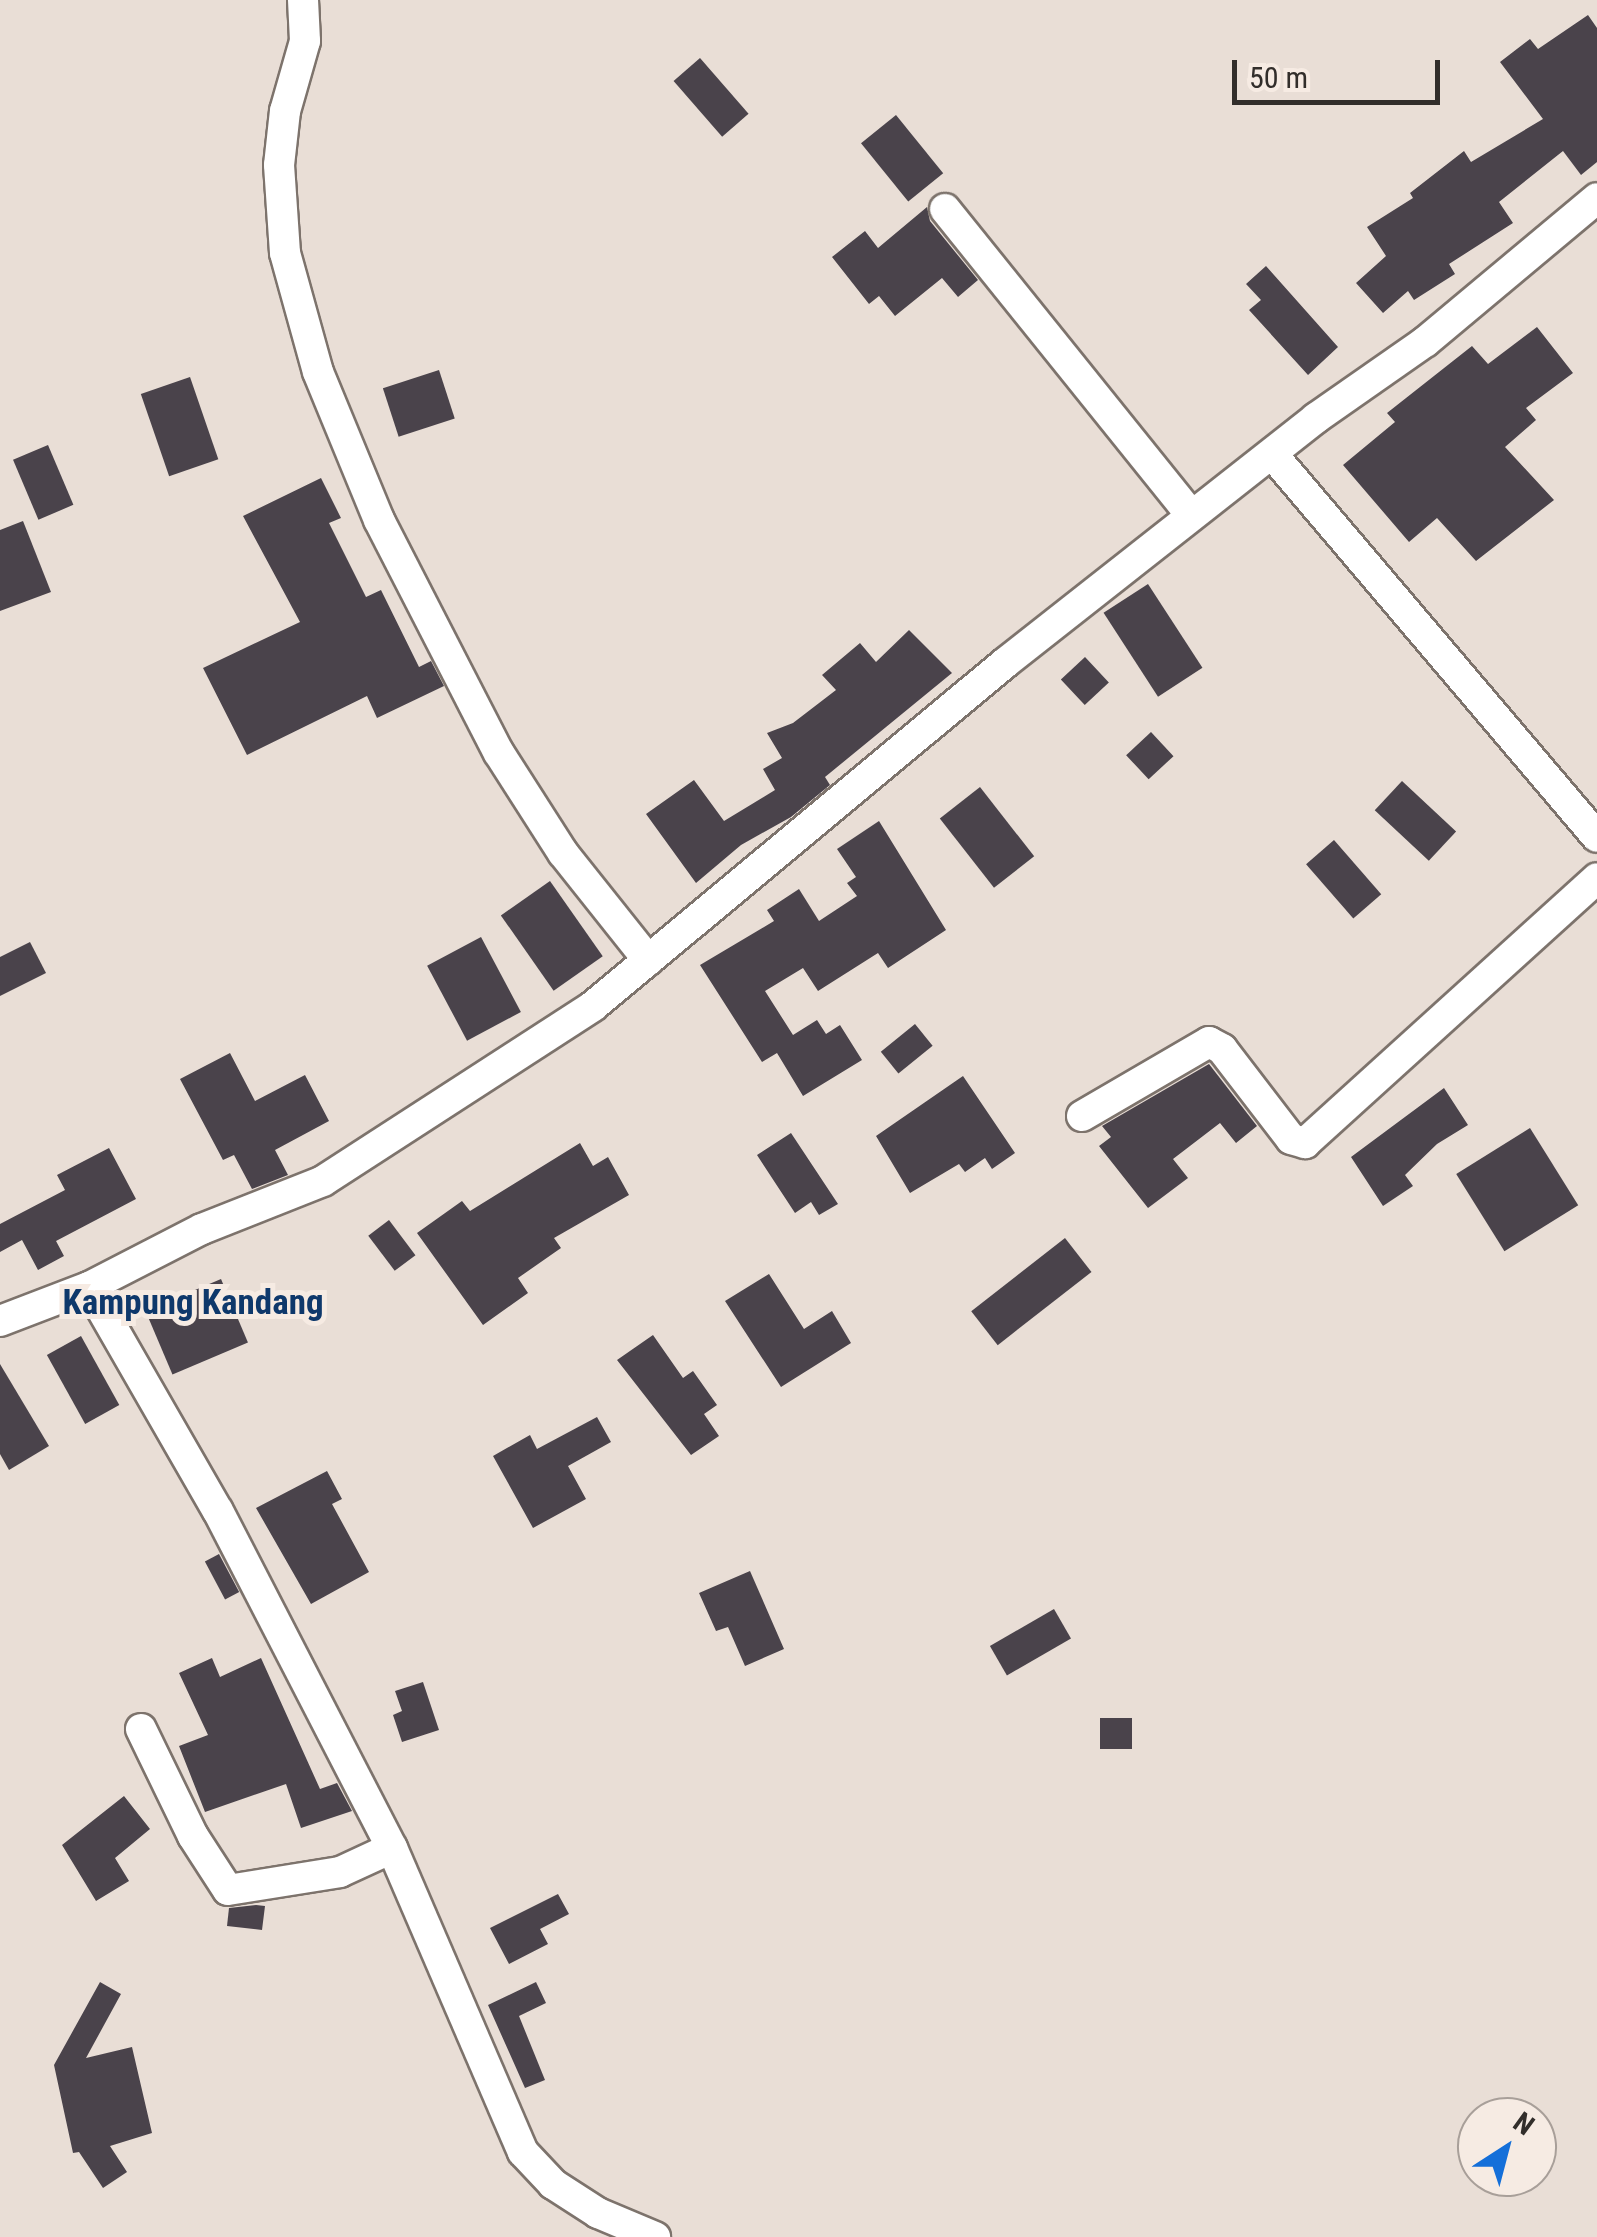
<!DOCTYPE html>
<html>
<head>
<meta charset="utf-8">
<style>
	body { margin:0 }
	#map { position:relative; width:1597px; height:2237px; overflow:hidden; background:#e9ded6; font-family:"Roboto Condensed",sans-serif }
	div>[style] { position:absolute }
	.building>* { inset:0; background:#4a434b; transform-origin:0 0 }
	.roads { filter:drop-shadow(2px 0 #7d736c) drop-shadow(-2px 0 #7d736c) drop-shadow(0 2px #7d736c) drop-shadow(0 -2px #7d736c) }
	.street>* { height:30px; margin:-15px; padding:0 15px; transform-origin:15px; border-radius:15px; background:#fff }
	span { translate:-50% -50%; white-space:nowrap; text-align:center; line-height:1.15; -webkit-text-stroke:10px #f6ebe3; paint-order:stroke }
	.quarter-label { font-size:35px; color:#0e386b; font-weight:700 }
	.north { position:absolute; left:1457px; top:2097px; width:100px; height:100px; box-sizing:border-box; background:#f6ebe3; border:2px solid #a89f99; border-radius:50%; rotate:36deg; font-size:28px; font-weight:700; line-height:40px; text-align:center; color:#322e2b }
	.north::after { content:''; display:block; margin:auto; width:35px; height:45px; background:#146fd9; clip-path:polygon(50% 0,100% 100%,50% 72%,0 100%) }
	.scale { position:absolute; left:1232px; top:60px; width:208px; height:45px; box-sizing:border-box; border:5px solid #322e2b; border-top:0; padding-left:12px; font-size:30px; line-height:35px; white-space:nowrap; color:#322e2b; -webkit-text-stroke:8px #f6ebe3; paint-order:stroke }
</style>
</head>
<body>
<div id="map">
	<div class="building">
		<div style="clip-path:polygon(1588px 15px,1597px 28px,1597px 162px,1581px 175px,1563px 151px,1499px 202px,1513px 223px,1449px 264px,1455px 274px,1414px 300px,1408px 291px,1383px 313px,1356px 283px,1386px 256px,1367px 227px,1413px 198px,1410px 193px,1464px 151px,1471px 162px,1543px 119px,1500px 62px,1530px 39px,1538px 49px)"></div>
		<div style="left:700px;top:58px;width:74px;height:35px;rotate:49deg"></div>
		<div style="left:896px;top:115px;width:75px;height:45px;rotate:51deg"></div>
		<div style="clip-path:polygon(927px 207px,930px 221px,978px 280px,958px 297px,942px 278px,895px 316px,879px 296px,869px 304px,832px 257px,865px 231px,878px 248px)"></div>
		<div style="clip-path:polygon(1266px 266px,1338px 347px,1308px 375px,1249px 310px,1261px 300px,1246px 284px)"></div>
		<div style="clip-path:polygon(1537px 327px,1573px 373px,1526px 408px,1536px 420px,1505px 447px,1554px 500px,1476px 561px,1437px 518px,1409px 542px,1343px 465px,1395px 422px,1387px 413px,1472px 346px,1488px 364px)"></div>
		<div style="left:439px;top:370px;width:51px;height:59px;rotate:72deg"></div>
		<div style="left:190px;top:377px;width:87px;height:52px;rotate:71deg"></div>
		<div style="left:48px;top:445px;width:65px;height:38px;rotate:67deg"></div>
		<div style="clip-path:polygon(321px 478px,341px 518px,329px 523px,366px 597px,381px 590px,419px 667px,431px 661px,444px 686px,377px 718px,367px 696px,247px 755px,203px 668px,300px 622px,243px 516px)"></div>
		<div style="clip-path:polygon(23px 521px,51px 592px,0 611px,0 530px)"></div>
		<div style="left:1148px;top:584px;width:100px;height:53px;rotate:57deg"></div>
		<div style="clip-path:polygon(909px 630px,952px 673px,825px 777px,830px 785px,791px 817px,741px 845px,696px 883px,646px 814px,694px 780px,724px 821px,775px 790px,763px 769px,782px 758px,767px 733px,793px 723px,836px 690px,822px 675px,860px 643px,876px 662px)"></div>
		<div style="left:1085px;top:657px;width:35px;height:33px;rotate:47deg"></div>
		<div style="left:1151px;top:732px;width:33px;height:34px;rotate:47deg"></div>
		<div style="left:1402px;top:781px;width:74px;height:40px;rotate:43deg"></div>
		<div style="left:980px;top:787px;width:88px;height:51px;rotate:52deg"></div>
		<div style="clip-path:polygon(879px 821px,946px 930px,888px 968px,878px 953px,818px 991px,803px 968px,765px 991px,793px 1035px,817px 1020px,826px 1034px,840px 1025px,862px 1060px,803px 1096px,777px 1053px,762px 1062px,700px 965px,774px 921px,767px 910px,799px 889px,819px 921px,857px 896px,847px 883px,856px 877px,837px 849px)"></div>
		<div style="left:1334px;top:840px;width:72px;height:37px;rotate:49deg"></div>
		<div style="left:550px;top:881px;width:92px;height:60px;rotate:55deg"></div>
		<div style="left:481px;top:937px;width:85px;height:61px;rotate:62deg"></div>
		<div style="clip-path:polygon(30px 942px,46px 973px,0 996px,0 957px)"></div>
		<div style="left:915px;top:1024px;width:28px;height:44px;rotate:51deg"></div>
		<div style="clip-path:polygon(230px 1053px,255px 1101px,305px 1075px,329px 1121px,275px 1150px,288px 1175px,252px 1189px,234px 1155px,223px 1160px,180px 1079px)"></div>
		<div style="clip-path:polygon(1209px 1064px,1257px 1126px,1236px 1143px,1220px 1123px,1173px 1159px,1188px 1178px,1148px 1208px,1099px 1146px,1111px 1137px,1102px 1126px)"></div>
		<div style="clip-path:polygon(963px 1076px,1015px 1153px,992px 1169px,985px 1158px,965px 1172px,959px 1164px,910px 1193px,876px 1136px)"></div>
		<div style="clip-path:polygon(1444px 1088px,1468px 1125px,1437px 1144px,1405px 1175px,1413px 1186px,1383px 1206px,1351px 1157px)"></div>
		<div style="left:1530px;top:1128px;width:91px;height:87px;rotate:58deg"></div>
		<div style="clip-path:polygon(791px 1133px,838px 1204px,819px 1215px,811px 1202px,795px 1213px,757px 1155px)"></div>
		<div style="clip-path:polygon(580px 1143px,593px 1166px,608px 1157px,629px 1195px,554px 1238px,561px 1248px,518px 1278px,528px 1293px,483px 1325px,417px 1233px,462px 1201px,470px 1211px)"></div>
		<div style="clip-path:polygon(109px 1148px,136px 1199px,56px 1241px,64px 1256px,38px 1270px,22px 1240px,0 1252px,0 1224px,65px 1190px,57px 1175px)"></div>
		<div style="left:389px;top:1220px;width:44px;height:26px;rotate:53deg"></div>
		<div style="left:1065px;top:1238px;width:43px;height:119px;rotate:52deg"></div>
		<div style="clip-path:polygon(769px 1274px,804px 1329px,832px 1311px,851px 1343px,781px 1387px,725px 1301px)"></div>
		<div style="left:221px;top:1279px;width:69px;height:82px;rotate:67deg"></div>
		<div style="clip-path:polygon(653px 1335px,683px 1378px,693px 1371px,717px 1405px,704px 1414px,719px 1436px,691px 1455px,617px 1360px)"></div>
		<div style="left:81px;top:1336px;width:79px;height:39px;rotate:61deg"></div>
		<div style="clip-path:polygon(0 1364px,49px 1446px,9px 1470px,0 1454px)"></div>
		<div style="clip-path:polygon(597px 1417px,611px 1442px,568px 1466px,586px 1499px,533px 1528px,493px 1456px,530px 1435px,537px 1449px)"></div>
		<div style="clip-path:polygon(327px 1471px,342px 1499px,332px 1504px,369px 1572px,311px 1604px,256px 1508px)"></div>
		<div style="left:219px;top:1554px;width:43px;height:16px;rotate:62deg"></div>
		<div style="clip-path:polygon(750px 1571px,784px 1649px,745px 1666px,728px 1627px,716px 1631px,699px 1593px)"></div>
		<div style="left:1054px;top:1609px;width:34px;height:74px;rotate:60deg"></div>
		<div style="clip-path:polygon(212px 1658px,220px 1677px,261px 1658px,320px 1789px,337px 1783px,352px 1811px,301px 1828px,286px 1784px,205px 1812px,179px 1746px,208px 1735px,179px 1673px)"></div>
		<div style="clip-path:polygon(423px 1682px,439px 1730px,402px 1742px,393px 1715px,402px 1711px,395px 1691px)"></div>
		<div style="left:1100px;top:1718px;width:32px;height:31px"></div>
		<div style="clip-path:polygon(124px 1796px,150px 1829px,115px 1858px,129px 1881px,96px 1901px,62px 1845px)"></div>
		<div style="clip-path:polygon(558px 1894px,569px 1914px,540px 1929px,548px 1944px,509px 1964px,490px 1928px)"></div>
		<div style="clip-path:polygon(256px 1905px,265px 1906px,262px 1930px,227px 1926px,229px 1908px)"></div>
		<div style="clip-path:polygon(100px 1982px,121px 1994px,86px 2058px,132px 2047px,152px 2133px,110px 2146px,127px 2172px,103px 2188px,79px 2152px,73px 2153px,54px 2065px)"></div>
		<div style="clip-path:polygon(536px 1982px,546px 2003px,519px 2016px,545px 2080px,525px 2088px,488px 2005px)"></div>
	</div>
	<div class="roads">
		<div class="street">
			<div style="left:303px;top:0;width:41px;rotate:87.2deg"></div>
			<div style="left:305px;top:41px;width:73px;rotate:105.9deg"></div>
			<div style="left:285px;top:111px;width:54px;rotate:96.3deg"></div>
			<div style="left:279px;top:165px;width:88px;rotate:86.1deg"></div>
			<div style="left:285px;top:253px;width:123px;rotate:74.5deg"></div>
			<div style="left:318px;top:372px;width:160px;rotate:67.6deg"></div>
			<div style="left:379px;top:520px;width:262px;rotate:62.8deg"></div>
			<div style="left:499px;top:753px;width:119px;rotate:57.4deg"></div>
			<div style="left:563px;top:853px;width:137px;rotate:51.5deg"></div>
			<div style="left:945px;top:209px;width:393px;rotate:51.2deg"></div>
			<div style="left:1272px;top:454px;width:502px;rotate:49.68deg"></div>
			<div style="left:1082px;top:1116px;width:147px;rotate:-30.2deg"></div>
			<div style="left:1209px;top:1042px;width:15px;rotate:28deg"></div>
			<div style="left:1222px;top:1049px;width:113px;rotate:52.5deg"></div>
			<div style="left:1291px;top:1139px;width:15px;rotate:16deg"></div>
			<div style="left:1305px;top:1143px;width:394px;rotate:-42.2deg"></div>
			<div style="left:89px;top:1287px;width:127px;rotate:-27.2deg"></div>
			<div style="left:202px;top:1229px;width:130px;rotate:-21.6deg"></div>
			<div style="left:323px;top:1181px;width:322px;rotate:-32.9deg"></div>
			<div style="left:593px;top:1006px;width:536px;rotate:-39.78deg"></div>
			<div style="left:1005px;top:663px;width:396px;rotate:-38.2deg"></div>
			<div style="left:1316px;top:418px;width:133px;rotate:-34.9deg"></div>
			<div style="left:1425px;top:342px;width:224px;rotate:-39.9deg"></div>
			<div style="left:0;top:1321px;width:95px;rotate:-20.9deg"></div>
			<div style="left:89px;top:1287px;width:258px;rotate:60.1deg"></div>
			<div style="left:218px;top:1511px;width:379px;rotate:62.7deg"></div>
			<div style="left:392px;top:1848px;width:331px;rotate:66.7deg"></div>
			<div style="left:523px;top:2152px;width:44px;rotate:46.8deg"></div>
			<div style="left:553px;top:2184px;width:54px;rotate:32.8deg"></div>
			<div style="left:598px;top:2213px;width:62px;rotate:22.8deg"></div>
			<div style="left:141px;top:1729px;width:119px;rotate:64.1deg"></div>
			<div style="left:193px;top:1836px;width:64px;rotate:57.1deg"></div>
			<div style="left:228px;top:1890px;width:113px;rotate:-9.1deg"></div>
			<div style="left:340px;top:1872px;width:57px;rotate:-24.8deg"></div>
		</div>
	</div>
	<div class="quarter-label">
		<span style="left:193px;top:1303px">Kampung Kandang</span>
	</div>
	<div class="north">N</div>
	<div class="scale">50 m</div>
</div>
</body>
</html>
